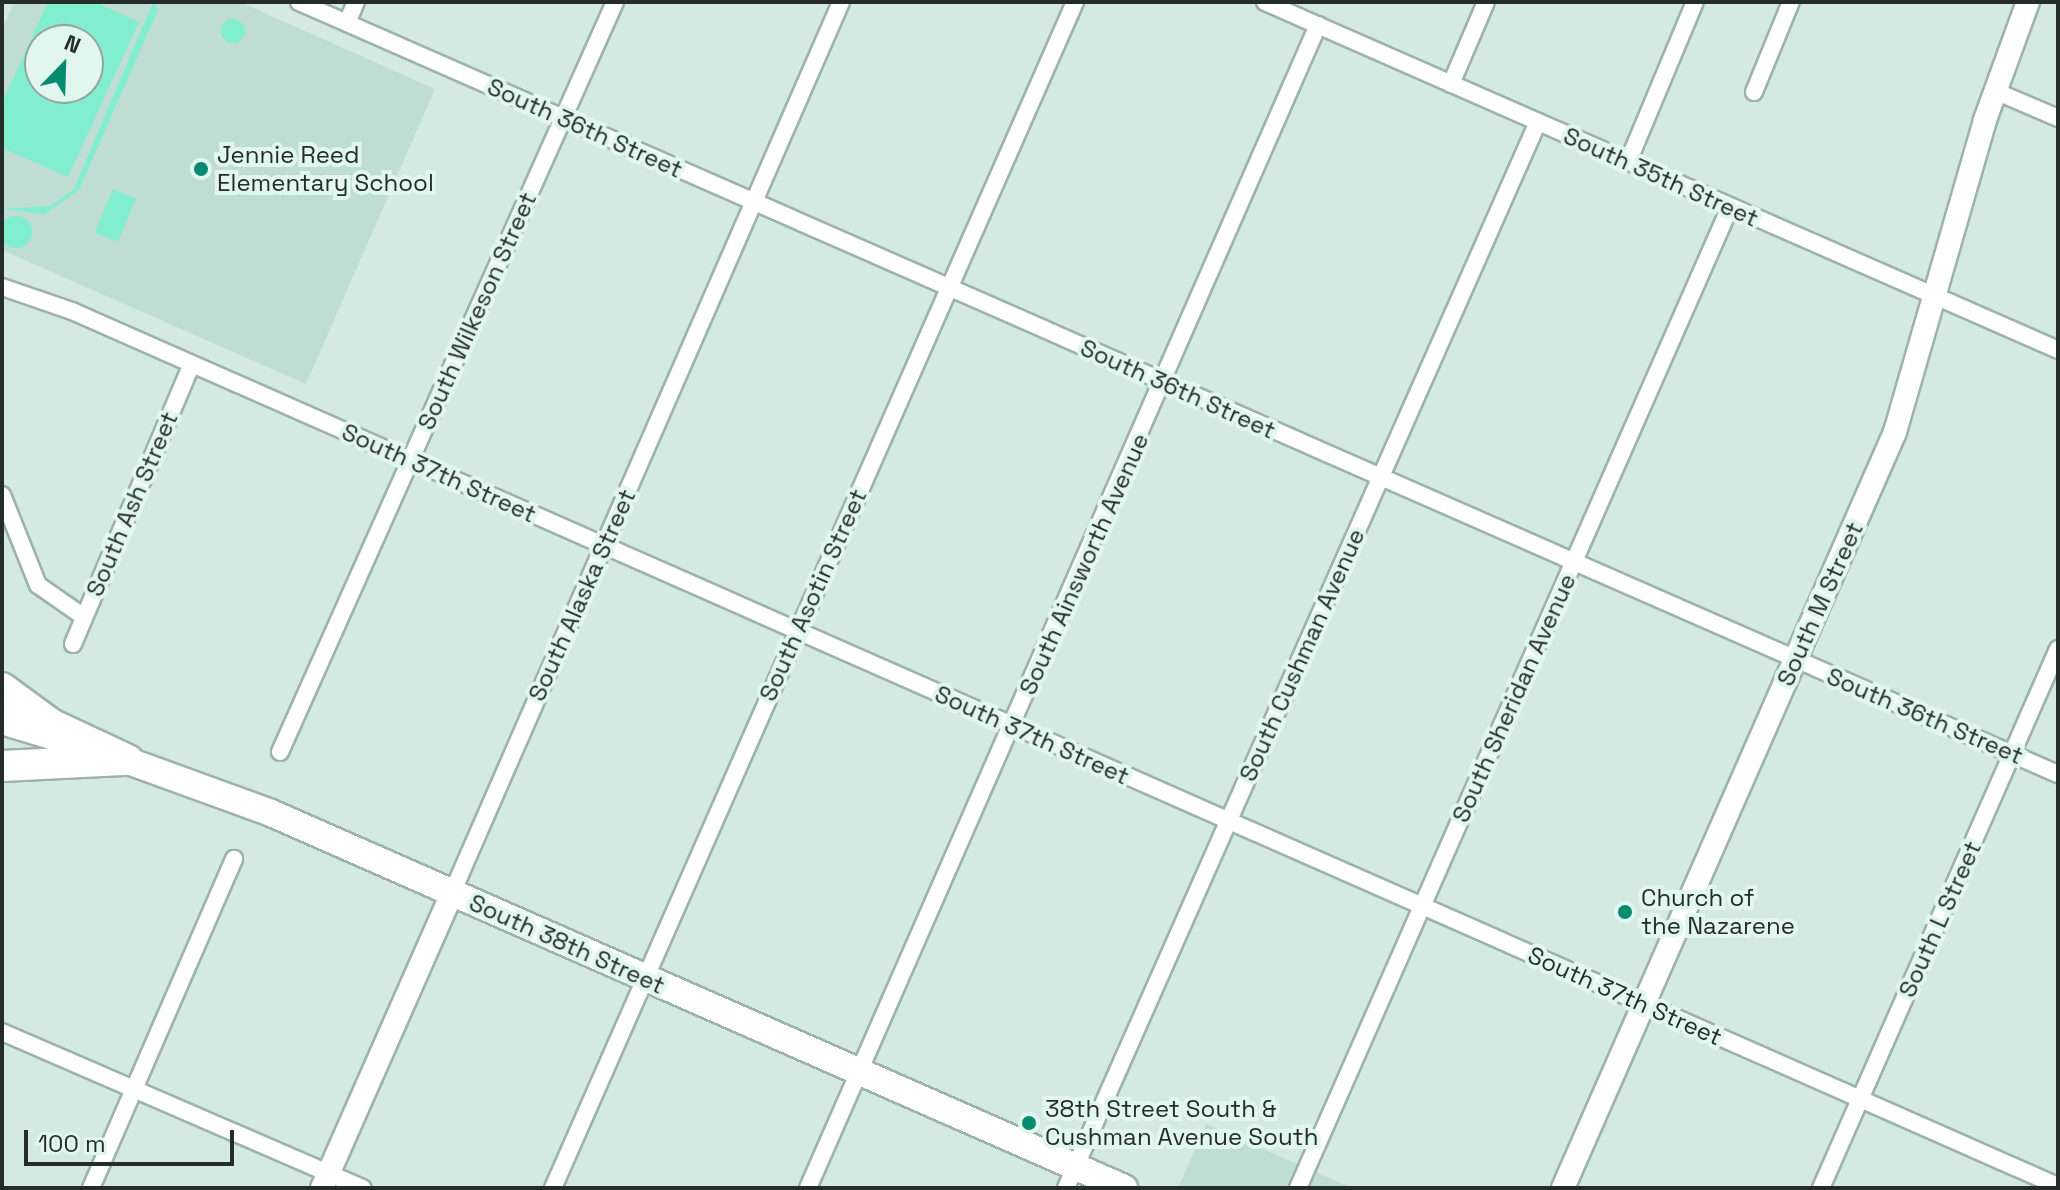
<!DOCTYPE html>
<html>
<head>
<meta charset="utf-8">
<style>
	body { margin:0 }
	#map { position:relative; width:2060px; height:1190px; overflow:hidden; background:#d3e9e1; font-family:"Space Grotesk",sans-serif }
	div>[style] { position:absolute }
	.built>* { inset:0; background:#c0ddd4 }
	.green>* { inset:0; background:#80eecf; transform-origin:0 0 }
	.round { border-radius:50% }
	.roads { filter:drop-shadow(2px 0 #9db2ab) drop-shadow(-2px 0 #9db2ab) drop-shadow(0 2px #9db2ab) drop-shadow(0 -2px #9db2ab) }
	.street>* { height:16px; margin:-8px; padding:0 8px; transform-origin:8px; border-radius:8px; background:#fff }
	.secondary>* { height:22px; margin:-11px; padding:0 11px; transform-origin:11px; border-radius:11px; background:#fff }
	.primary>* { height:26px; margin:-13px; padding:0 13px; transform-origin:13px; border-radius:13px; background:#fff }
	.highway>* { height:30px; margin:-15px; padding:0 15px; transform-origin:15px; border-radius:15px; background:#fff }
	.dots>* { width:22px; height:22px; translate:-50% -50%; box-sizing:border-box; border:4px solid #e0f6ef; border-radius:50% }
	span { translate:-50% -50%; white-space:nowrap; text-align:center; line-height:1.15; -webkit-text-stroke:8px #e0f6ef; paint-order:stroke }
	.street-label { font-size:24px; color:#252d2a }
	.poi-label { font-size:24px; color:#252d2a }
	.left { translate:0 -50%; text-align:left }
	.frame { position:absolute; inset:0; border:4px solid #252d2a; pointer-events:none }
	.north { position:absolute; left:24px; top:24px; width:80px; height:80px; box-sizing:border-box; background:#e0f6ef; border:2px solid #95a6a0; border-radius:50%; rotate:23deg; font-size:22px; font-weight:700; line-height:32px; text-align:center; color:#252d2a }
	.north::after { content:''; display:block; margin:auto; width:28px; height:36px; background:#048b70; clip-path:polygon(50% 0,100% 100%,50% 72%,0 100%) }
	.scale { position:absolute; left:24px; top:1130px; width:210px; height:36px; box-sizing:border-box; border:4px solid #252d2a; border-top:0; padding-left:10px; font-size:24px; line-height:28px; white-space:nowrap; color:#252d2a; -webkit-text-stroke:6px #e0f6ef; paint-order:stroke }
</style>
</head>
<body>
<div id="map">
	<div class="built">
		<div style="clip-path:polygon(evenodd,14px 2px,240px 2px,435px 89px,306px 384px,2px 250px,2px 30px,14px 2px,40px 40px,88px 40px,88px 88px,40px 88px,40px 40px)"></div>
		<div style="clip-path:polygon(1206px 1124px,1352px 1188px,1178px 1188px)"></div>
	</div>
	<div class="green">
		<div style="clip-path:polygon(evenodd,48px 2px,95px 2px,139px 22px,68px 177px,2px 148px,2px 103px,48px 2px,88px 40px,88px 88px,40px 88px,40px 40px,88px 40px)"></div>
		<div style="clip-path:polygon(153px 2px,158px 10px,79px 190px,45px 214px,2px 209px,51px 206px,74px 189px)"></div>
		<div class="round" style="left:221px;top:19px;width:24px;height:24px"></div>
		<div style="left:113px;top:189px;width:25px;height:47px;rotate:23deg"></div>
		<div class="round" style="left:0;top:216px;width:32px;height:32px"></div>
	</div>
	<div class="roads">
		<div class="street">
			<div style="left:299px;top:2px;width:1921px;rotate:23.7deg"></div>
			<div style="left:1265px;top:2px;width:866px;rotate:23.69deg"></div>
			<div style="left:347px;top:23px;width:23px;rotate:-67deg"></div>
			<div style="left:1451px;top:84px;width:89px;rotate:-66.9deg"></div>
			<div style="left:1995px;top:91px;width:69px;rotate:23.2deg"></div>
			<div style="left:1754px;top:92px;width:97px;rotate:-67.7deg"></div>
			<div style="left:1628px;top:162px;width:173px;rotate:-67.3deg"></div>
			<div style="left:2px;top:287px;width:74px;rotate:18.9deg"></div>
			<div style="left:72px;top:311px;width:2170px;rotate:23.78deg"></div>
			<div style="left:2px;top:495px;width:97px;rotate:68.2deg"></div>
			<div style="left:38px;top:585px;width:56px;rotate:34.8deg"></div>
			<div style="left:73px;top:644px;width:304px;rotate:-67deg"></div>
			<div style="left:280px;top:752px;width:821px;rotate:-65.93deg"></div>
			<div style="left:452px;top:893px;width:972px;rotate:-66.41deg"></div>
			<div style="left:2px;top:1032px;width:393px;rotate:23.4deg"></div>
			<div style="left:91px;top:1188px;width:359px;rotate:-66.5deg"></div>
			<div style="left:553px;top:1188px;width:1296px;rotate:-66.24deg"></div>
			<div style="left:808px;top:1188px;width:1270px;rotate:-66.32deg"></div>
			<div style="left:1066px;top:1188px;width:1166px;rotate:-66.12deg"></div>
			<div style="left:1298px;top:1188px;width:1072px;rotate:-66.23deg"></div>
			<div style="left:1821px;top:1188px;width:589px;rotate:-66.26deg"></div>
		</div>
		<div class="secondary">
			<div style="left:322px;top:1188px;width:322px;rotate:-66.2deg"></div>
			<div style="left:1563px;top:1188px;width:826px;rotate:-66.29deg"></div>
			<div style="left:1895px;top:432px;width:325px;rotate:-73.9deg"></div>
			<div style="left:1985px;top:120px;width:126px;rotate:-70deg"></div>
		</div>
		<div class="primary">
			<div style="left:2px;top:721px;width:69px;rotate:16.9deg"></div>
			<div style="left:109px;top:754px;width:172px;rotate:20deg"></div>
			<div style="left:271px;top:813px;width:932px;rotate:23.73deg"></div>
		</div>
		<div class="highway">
			<div style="left:2px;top:688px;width:61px;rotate:36.3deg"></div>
			<div style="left:51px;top:724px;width:85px;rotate:25.1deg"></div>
			<div style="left:2px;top:766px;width:121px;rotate:-2.8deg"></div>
		</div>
	</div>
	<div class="dots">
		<div style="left:201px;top:169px;background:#048b70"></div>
		<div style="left:1625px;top:912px;background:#048b70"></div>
		<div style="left:1029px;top:1123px;background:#048b70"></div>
	</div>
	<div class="street-label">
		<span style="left:585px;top:128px;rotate:24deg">South 36th Street</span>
		<span style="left:1661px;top:177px;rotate:24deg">South 35th Street</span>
		<span style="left:477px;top:311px;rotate:-66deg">South Wilkeson Street</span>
		<span style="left:1178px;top:389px;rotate:24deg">South 36th Street</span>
		<span style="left:439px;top:473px;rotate:24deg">South 37th Street</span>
		<span style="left:132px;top:504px;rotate:-67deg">South Ash Street</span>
		<span style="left:1084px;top:564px;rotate:-66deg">South Ainsworth Avenue</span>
		<span style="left:582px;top:595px;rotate:-66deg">South Alaska Street</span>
		<span style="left:813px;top:595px;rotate:-66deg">South Asotin Street</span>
		<span style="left:1820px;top:604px;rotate:-66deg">South M Street</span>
		<span style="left:1302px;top:655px;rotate:-66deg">South Cushman Avenue</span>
		<span style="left:1514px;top:698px;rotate:-66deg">South Sheridan Avenue</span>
		<span style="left:1925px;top:716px;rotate:23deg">South 36th Street</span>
		<span style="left:1032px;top:735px;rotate:24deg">South 37th Street</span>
		<span style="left:1940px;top:919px;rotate:-66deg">South L Street</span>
		<span style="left:567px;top:944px;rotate:24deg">South 38th Street</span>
		<span style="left:1625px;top:996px;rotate:24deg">South 37th Street</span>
	</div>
	<div class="poi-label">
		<span class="left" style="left:217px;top:169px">Jennie Reed<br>Elementary School</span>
		<span class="left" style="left:1641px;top:912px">Church of<br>the Nazarene</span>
		<span class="left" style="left:1045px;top:1123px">38th Street South &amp;<br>Cushman Avenue South</span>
	</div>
	<div class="frame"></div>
	<div class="north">N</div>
	<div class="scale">100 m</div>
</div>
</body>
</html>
